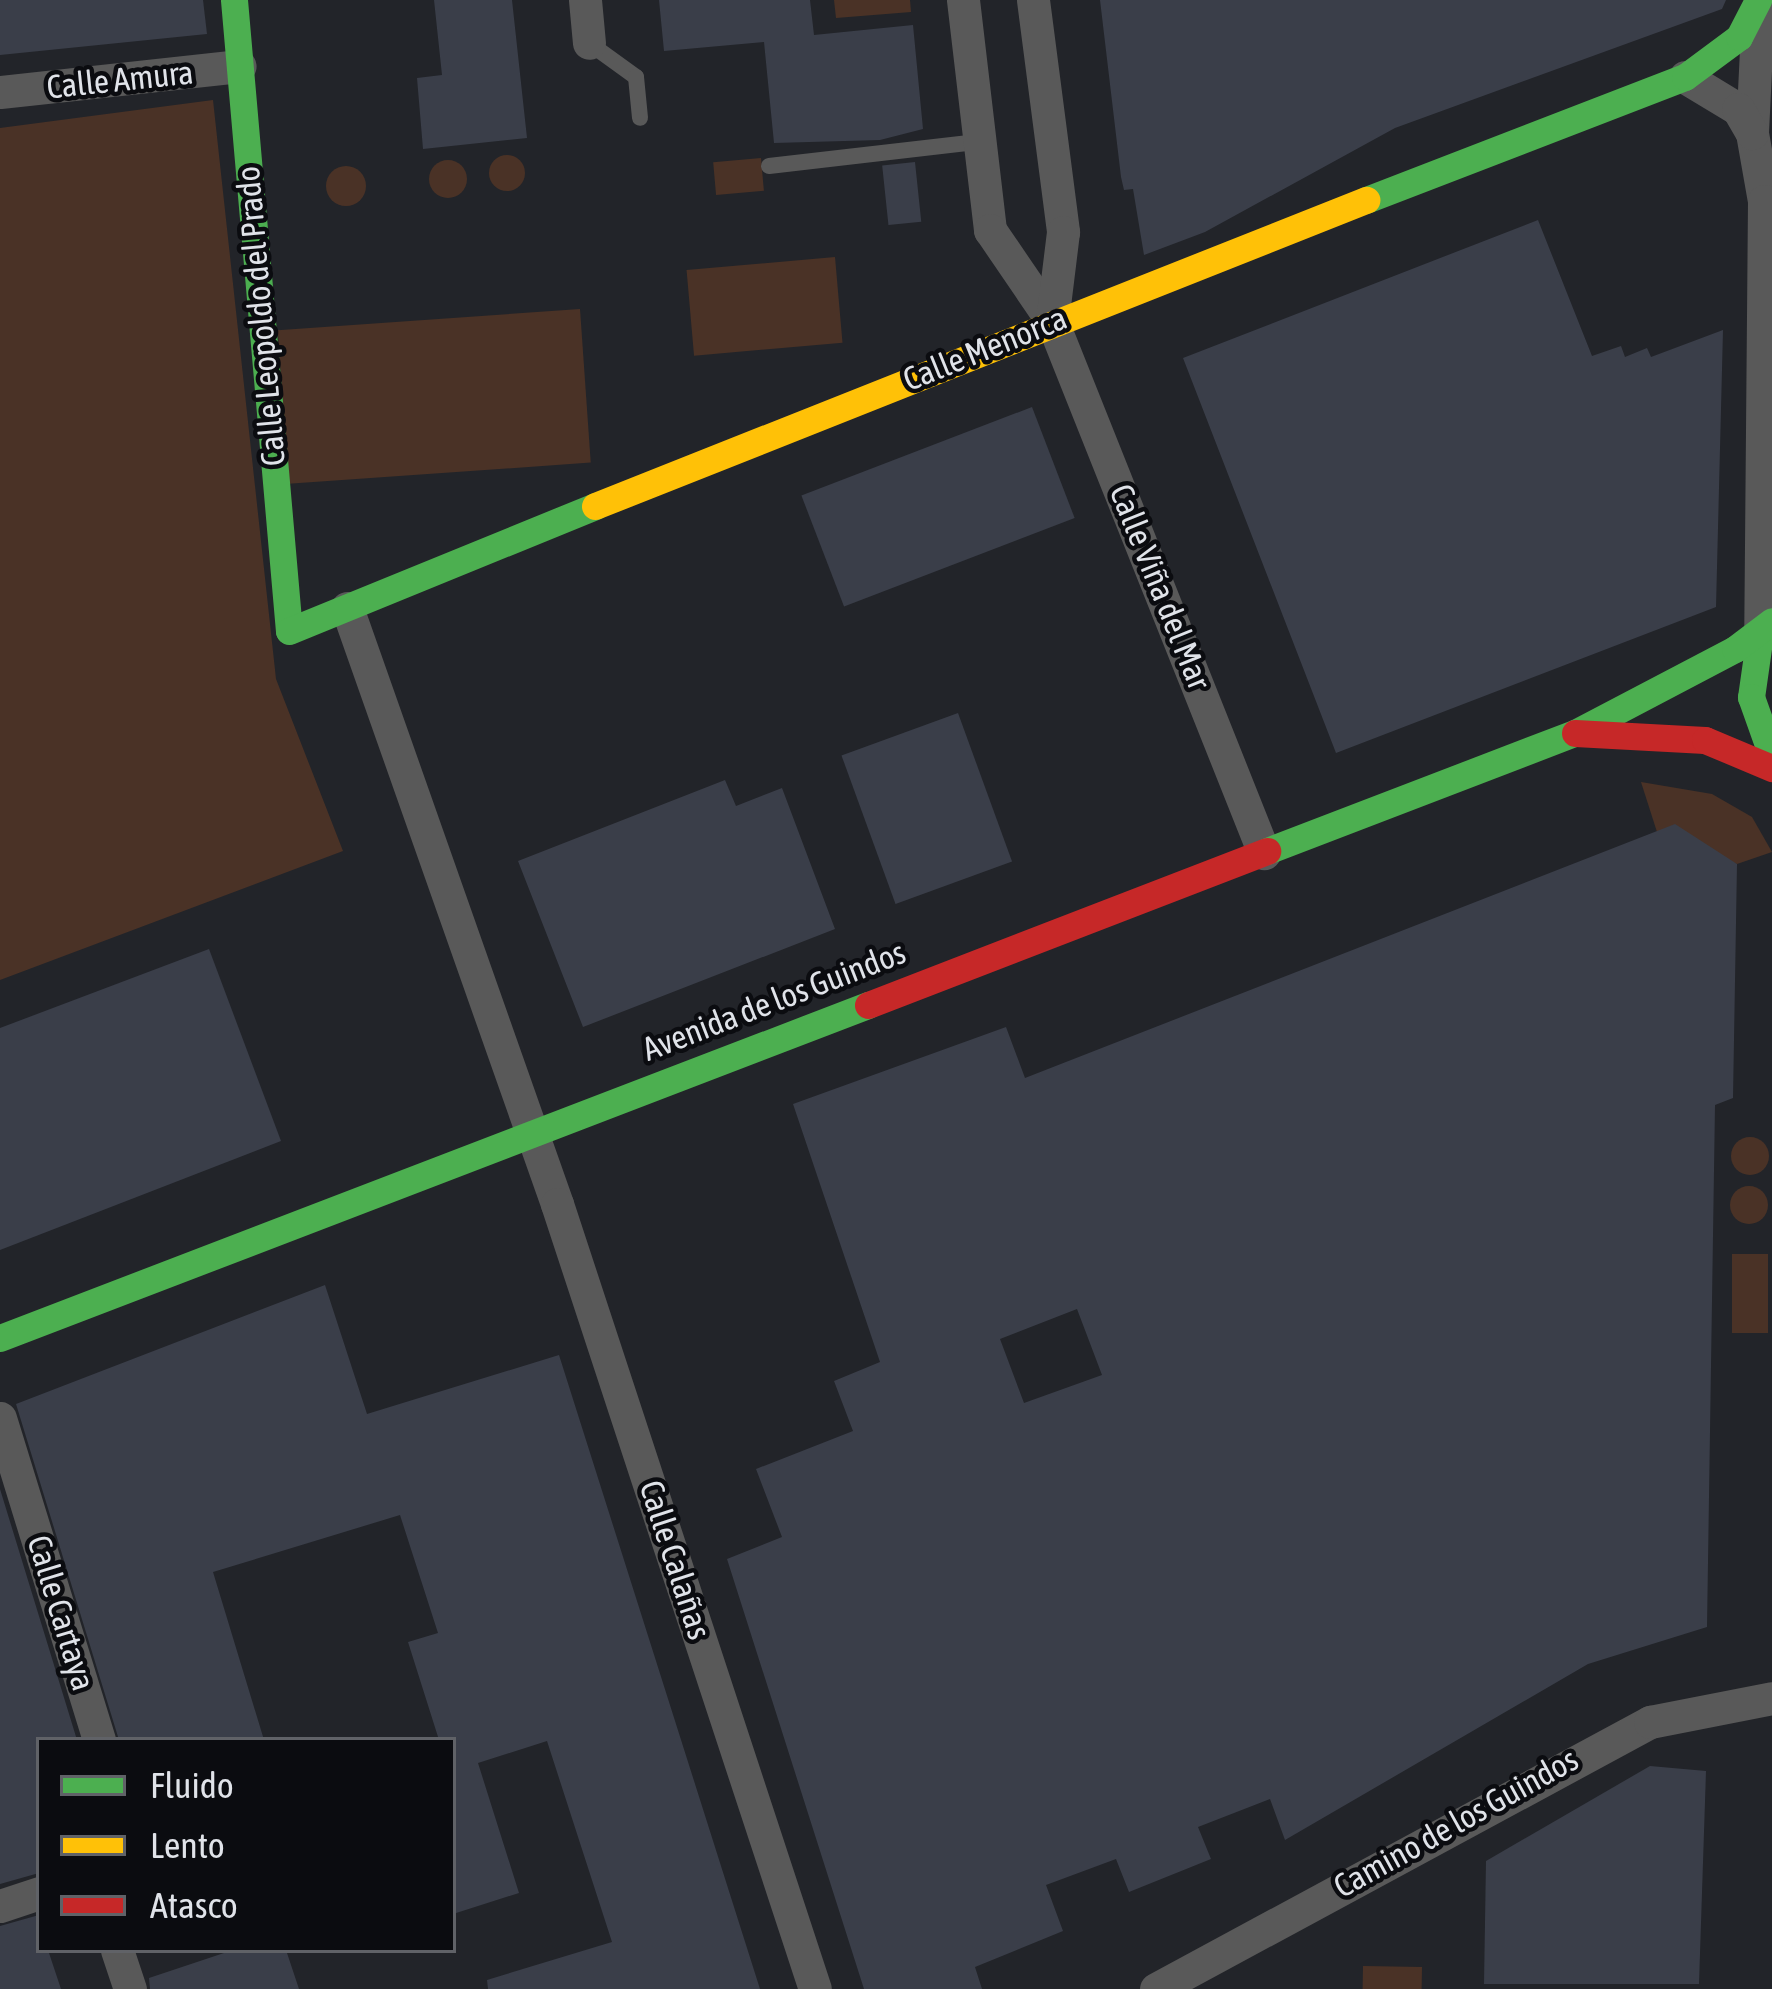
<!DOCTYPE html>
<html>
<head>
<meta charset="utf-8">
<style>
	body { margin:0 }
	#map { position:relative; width:1772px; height:1989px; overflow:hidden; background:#222429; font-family:"Asap Condensed",sans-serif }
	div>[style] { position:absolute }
	.green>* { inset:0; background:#4a3226; transform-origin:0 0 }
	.round { border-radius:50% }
	.building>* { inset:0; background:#3a3e49; transform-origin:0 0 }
	.lane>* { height:16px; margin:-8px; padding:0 8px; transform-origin:8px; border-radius:8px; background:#595959 }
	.street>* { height:33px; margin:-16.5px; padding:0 16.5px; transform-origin:16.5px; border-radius:16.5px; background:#595959 }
	.fast>* { height:27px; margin:-13.5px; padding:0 13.5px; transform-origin:13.5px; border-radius:13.5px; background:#4caf50 }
	.slow>* { height:27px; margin:-13.5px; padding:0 13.5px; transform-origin:13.5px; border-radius:13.5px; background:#ffc107 }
	.jam>* { height:27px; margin:-13.5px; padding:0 13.5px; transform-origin:13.5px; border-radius:13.5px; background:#c62828 }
	span { translate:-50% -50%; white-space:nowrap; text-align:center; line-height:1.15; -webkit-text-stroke:9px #0b0c10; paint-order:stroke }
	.street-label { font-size:33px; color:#e0e3e9 }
	.legend { position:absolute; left:36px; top:1737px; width:420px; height:216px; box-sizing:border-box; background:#0b0c10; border:3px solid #606267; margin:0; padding:15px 21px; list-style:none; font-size:36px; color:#e0e3e9 }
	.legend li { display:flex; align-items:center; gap:24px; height:60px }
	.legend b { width:60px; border:3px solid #606267 }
</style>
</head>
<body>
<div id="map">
	<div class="green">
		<div style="clip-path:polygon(834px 0,910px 0,911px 12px,836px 18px)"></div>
		<div style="clip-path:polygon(213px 100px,276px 679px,343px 851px,0 980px,0 128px)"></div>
		<div class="round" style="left:489px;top:155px;width:36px;height:36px"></div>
		<div style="left:761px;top:158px;width:33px;height:48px;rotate:85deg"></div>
		<div class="round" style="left:429px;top:160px;width:38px;height:38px"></div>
		<div class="round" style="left:326px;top:166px;width:40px;height:40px"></div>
		<div style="left:835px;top:257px;width:86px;height:149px;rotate:85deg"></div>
		<div style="left:580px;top:309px;width:154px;height:303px;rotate:86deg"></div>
		<div style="clip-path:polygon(1641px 782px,1712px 794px,1752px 817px,1772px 852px,1737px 864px,1657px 832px)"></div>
		<div class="round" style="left:1731px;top:1137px;width:38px;height:38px"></div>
		<div class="round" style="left:1730px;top:1186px;width:38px;height:38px"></div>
		<div style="left:1732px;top:1254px;width:36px;height:79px"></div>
		<div style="left:1363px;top:1966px;width:59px;height:23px;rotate:1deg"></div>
	</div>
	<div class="building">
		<div style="clip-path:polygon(0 0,203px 0,207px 34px,0 55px)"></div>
		<div style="clip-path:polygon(434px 0,512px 0,527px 138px,423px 149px,417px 78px,442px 75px)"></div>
		<div style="clip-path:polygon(659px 0,810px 0,814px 35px,913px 25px,923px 129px,880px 140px,774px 143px,764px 42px,664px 51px)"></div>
		<div style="clip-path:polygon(1100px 0,1726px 0,1722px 9px,1395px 128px,1205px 232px,1144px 255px,1133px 189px,1124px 190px,1121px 177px)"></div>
		<div style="left:915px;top:162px;width:60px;height:33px;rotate:84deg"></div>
		<div style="clip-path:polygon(1538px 220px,1592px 356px,1621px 346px,1625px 357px,1647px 348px,1651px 357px,1723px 330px,1716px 607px,1336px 753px,1183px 358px)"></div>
		<div style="left:1032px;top:407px;width:119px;height:247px;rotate:69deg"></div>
		<div style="left:958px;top:713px;width:158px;height:124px;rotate:70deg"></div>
		<div style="clip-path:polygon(725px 780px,736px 806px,782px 788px,835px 929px,583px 1027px,518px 861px)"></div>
		<div style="clip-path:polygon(evenodd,1675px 824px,1737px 864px,1733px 1098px,1715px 1105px,1707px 1627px,1588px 1664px,1285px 1840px,1270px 1799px,1198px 1827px,1211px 1859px,1129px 1892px,1116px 1859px,1046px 1885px,1063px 1931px,975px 1967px,982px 1989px,864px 1989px,727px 1559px,782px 1537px,756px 1469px,853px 1431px,834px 1381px,880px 1362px,793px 1104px,1006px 1027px,1025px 1078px,1675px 824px,1077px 1309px,1102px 1375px,1024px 1403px,1000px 1339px,1077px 1309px)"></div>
		<div style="clip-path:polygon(209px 949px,281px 1141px,0 1250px,0 1028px)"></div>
		<div style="clip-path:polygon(325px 1285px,367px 1414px,559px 1355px,760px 1989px,488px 1989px,487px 1980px,612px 1942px,547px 1741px,478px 1763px,519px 1893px,453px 1914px,453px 1740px,439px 1740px,408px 1642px,438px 1633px,400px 1515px,213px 1572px,264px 1740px,119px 1740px,16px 1404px)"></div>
		<div style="clip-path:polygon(0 1489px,77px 1740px,39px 1740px,39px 1873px,0 1884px)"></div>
		<div style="clip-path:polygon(1650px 1766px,1706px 1771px,1699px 1984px,1484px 1984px,1486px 1861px)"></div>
		<div style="clip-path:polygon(39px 1915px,39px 1950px,48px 1950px,61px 1989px,0 1989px,0 1926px)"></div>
		<div style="clip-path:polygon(233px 1950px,286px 1950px,299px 1989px,150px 1989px,149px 1978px)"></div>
	</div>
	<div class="lane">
		<div style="left:589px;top:43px;width:58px;rotate:35.9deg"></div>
		<div style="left:636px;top:77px;width:41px;rotate:84.4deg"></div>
		<div style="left:769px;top:166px;width:210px;rotate:-6.6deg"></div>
	</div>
	<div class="street">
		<div style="left:585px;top:0;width:43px;rotate:84.7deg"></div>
		<div style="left:963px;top:0;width:232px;rotate:83.3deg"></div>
		<div style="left:990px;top:230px;width:110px;rotate:55.7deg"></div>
		<div style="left:1052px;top:321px;width:573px;rotate:68.27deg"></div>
		<div style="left:1033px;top:0;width:234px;rotate:82.6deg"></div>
		<div style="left:1063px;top:232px;width:90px;rotate:97deg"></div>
		<div style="left:1758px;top:9px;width:124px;rotate:92.8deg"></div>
		<div style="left:1752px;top:133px;width:69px;rotate:80deg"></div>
		<div style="left:1764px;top:201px;width:433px;rotate:90.5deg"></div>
		<div style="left:1685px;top:77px;width:62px;rotate:31.1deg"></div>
		<div style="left:1738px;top:109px;width:28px;rotate:60deg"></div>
		<div style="left:0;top:92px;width:241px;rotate:-6.2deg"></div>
		<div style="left:347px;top:608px;width:632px;rotate:70.59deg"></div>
		<div style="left:557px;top:1204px;width:826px;rotate:71.81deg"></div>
		<div style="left:0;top:1418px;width:337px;rotate:72.9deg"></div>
		<div style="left:0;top:1906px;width:41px;rotate:-18.4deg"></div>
		<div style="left:117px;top:1950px;width:41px;rotate:71.6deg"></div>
		<div style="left:1156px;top:1989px;width:562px;rotate:-28.39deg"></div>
		<div style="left:1650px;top:1722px;width:124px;rotate:-11.1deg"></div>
	</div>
	<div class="fast">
		<div style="left:234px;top:0;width:633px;rotate:85.02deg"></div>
		<div style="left:289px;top:631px;width:331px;rotate:-22.2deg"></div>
		<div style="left:1366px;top:200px;width:342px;rotate:-21.1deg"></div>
		<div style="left:1685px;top:77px;width:67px;rotate:-36.5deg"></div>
		<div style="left:1739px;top:37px;width:42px;rotate:-62.8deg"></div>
		<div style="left:1760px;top:634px;width:64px;rotate:98.1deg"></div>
		<div style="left:1751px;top:697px;width:63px;rotate:70.4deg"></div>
		<div style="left:1267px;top:851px;width:330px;rotate:-21deg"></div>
		<div style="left:1575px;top:733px;width:181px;rotate:-27.7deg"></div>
		<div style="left:1735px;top:649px;width:46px;rotate:-37.1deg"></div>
		<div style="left:0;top:1338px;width:930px;rotate:-20.99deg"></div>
	</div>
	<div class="slow">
		<div style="left:595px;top:506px;width:830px;rotate:-21.65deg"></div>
	</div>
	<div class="jam">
		<div style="left:1575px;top:733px;width:130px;rotate:3.1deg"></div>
		<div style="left:1705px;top:740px;width:73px;rotate:22.7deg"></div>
		<div style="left:868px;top:1005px;width:428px;rotate:-21.1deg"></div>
	</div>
	<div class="street-label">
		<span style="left:120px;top:80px;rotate:-6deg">Calle Amura</span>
		<span style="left:261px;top:316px;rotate:-95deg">Calle Leopoldo del Prado</span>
		<span style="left:985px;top:349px;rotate:-22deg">Calle Menorca</span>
		<span style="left:1160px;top:587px;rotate:68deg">Calle Viña del Mar</span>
		<span style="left:774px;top:1001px;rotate:-21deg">Avenida de los Guindos</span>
		<span style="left:675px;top:1560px;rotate:72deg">Calle Calañas</span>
		<span style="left:61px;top:1613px;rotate:73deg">Calle Cartaya</span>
		<span style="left:1456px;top:1823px;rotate:-29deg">Camino de los Guindos</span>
	</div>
	<ul class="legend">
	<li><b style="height:15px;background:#4caf50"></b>Fluido</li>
	<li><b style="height:15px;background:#ffc107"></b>Lento</li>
	<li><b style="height:15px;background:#c62828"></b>Atasco</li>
	</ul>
</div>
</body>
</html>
